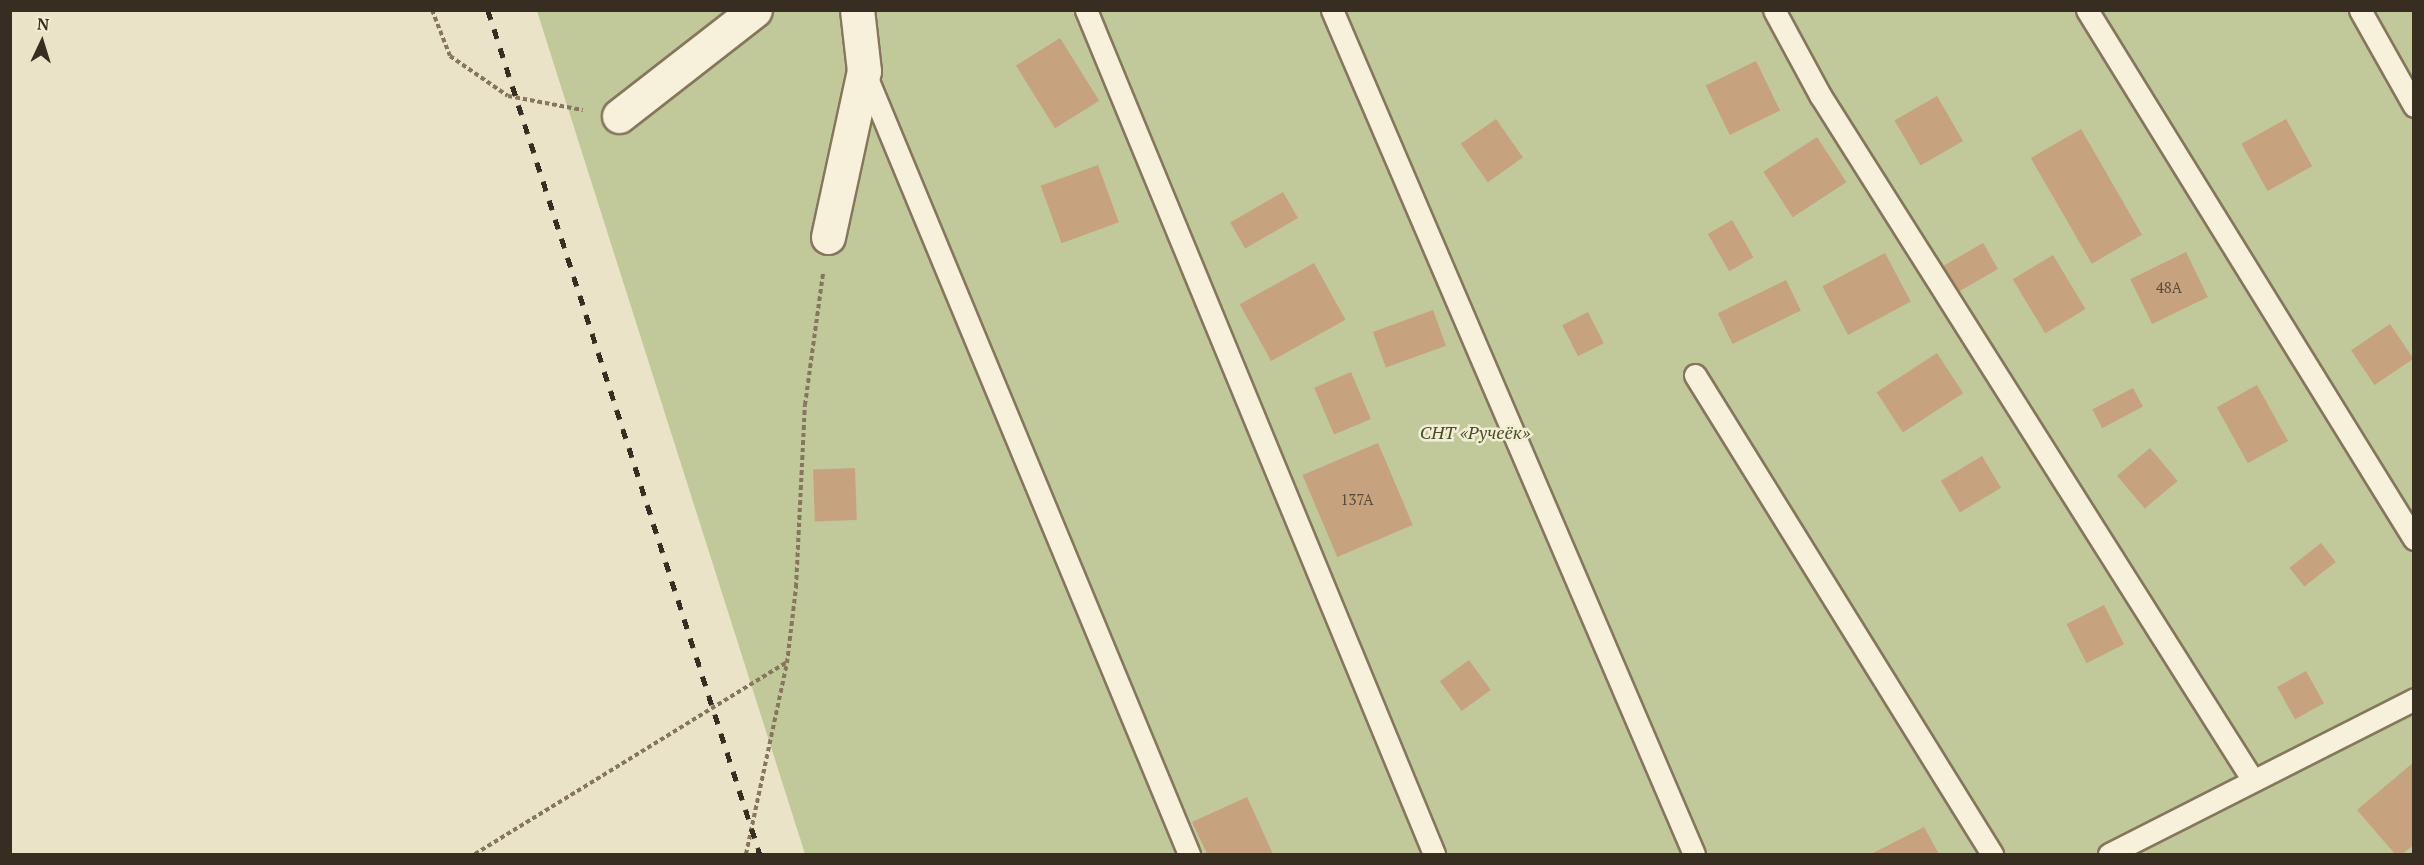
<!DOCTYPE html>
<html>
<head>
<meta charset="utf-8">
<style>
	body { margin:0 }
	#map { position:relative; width:2424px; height:865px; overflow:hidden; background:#ebe3c7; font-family:"PT Serif",serif }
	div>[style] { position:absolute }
	.green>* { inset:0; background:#c1c99b }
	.building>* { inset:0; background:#c7a27f; transform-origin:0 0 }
	.path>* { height:4px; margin-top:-2px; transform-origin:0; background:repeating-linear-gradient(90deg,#86765d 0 4.5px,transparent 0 7.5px) }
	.roads { filter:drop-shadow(2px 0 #86765d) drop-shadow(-2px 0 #86765d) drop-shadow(0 2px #86765d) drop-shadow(0 -2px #86765d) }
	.service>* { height:21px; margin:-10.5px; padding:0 10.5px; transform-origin:10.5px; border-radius:10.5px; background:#f7f0da }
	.minor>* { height:33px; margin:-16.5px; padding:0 16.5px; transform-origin:16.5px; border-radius:16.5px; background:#f7f0da }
	.rail>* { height:4.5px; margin-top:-2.25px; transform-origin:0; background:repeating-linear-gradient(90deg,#372d20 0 10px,transparent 0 20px) }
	span { translate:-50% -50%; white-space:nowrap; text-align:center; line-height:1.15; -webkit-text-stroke:5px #f3edd6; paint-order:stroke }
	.number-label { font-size:15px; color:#5b4a38 }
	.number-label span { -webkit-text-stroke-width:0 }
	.park-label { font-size:18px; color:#455228; font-style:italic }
	.frame { position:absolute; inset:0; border:12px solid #372d20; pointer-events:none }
	.north { position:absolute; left:12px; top:12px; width:60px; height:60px; -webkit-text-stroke:4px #f3edd6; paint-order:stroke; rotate:4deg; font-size:16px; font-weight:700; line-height:24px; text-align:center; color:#372d20 }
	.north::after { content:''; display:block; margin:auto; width:21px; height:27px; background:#372d20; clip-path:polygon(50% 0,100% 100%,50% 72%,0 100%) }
</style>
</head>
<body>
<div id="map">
	<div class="green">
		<div style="clip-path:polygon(537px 11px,2413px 11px,2413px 854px,805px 854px)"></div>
	</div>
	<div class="building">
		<div style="left:1060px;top:38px;width:74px;height:52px;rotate:58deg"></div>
		<div style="left:1756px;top:61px;width:55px;height:56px;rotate:64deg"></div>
		<div style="left:1937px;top:96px;width:52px;height:49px;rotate:60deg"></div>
		<div style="left:1496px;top:119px;width:47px;height:43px;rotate:55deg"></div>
		<div style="left:2286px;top:119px;width:54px;height:51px;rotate:61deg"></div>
		<div style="left:2081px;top:129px;width:122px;height:58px;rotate:60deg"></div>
		<div style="left:1817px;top:137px;width:54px;height:64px;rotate:57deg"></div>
		<div style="left:1098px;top:165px;width:61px;height:61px;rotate:70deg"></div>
		<div style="left:1283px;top:192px;width:30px;height:61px;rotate:60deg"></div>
		<div style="left:1732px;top:220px;width:43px;height:28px;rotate:60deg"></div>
		<div style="left:1983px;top:243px;width:30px;height:49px;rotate:60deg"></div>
		<div style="left:2186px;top:252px;width:50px;height:62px;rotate:64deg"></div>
		<div style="left:1885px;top:253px;width:55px;height:71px;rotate:62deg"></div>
		<div style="left:2053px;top:255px;width:63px;height:47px;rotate:59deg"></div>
		<div style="left:1314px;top:263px;width:65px;height:85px;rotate:61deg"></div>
		<div style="left:1786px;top:280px;width:34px;height:76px;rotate:64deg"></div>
		<div style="left:1433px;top:310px;width:38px;height:64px;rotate:70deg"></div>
		<div style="left:1588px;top:312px;width:35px;height:29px;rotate:63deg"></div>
		<div style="left:2390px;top:324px;width:42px;height:47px;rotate:56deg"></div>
		<div style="left:1937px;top:353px;width:48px;height:72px;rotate:57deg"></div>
		<div style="left:1351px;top:372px;width:51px;height:40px;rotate:67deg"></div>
		<div style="left:2257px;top:385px;width:64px;height:46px;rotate:61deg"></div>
		<div style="left:2133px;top:388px;width:21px;height:46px;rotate:62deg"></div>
		<div style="left:1378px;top:443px;width:89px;height:82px;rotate:67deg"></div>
		<div style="left:2150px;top:448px;width:43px;height:43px;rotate:50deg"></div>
		<div style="left:1982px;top:456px;width:37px;height:48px;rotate:59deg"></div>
		<div style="left:855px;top:468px;width:52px;height:42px;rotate:88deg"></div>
		<div style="left:2321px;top:543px;width:24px;height:40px;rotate:52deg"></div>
		<div style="left:2104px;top:605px;width:44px;height:42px;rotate:63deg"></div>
		<div style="left:1469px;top:660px;width:37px;height:36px;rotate:54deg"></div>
		<div style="left:2306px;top:671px;width:37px;height:33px;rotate:61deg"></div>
		<div style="clip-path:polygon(2414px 762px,2414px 845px,2402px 854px,2395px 854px,2357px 810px)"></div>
		<div style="clip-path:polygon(1247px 797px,1273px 854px,1207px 854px,1192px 822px)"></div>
		<div style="clip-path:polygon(1924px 827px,1939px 854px,1871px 854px)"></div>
	</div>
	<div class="path">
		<div style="left:432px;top:10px;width:49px;rotate:68.6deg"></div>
		<div style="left:450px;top:56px;width:70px;rotate:34.6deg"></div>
		<div style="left:508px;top:96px;width:76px;rotate:10.6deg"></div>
		<div style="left:475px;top:854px;width:365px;rotate:-31.6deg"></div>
		<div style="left:746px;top:854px;width:195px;rotate:-77.9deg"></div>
		<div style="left:787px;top:663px;width:77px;rotate:-83.2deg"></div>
		<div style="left:796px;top:587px;width:182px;rotate:-87.2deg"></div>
		<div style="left:805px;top:405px;width:133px;rotate:-82.2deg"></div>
	</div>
	<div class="roads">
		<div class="service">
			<div style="left:1086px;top:10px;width:913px;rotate:67.59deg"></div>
			<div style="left:1332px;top:10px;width:918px;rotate:66.79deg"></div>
			<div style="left:1774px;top:10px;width:97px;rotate:61.6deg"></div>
			<div style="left:1820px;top:95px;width:809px;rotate:57.72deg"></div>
			<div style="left:2087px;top:10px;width:622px;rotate:58.28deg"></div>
			<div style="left:2360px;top:10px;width:110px;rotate:60.6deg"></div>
			<div style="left:864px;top:71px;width:848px;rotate:67.46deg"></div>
			<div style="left:1695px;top:375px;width:564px;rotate:58.2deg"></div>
			<div style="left:2109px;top:854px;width:342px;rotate:-26.9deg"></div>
		</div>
		<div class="minor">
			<div style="left:619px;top:116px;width:172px;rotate:-37.9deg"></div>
			<div style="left:828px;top:237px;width:170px;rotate:-77.8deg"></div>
			<div style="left:864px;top:71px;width:61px;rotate:-96.5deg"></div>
		</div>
	</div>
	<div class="rail">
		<div style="left:488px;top:10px;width:887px;rotate:72.14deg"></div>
	</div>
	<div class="number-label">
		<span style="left:2169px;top:288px">48А</span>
		<span style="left:1357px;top:500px">137А</span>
	</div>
	<div class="park-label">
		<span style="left:1475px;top:432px">СНТ «Ручеёк»</span>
	</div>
	<div class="frame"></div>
	<div class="north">N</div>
</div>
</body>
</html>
